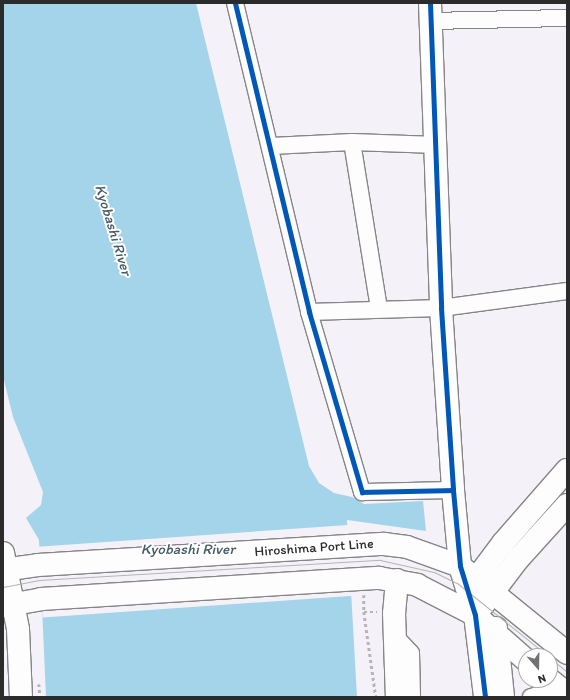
<!DOCTYPE html>
<html>
<head>
<meta charset="utf-8">
<style>
	body { margin:0 }
	#map { position:relative; width:570px; height:700px; overflow:hidden; background:#f4f2f8; font-family:Itim,sans-serif }
	div>[style] { position:absolute }
	.water>* { inset:0; background:#a4d4e9 }
	.pier>* { inset:0; background:#f4f2f8; transform-origin:0 0 }
	.path>* { height:2.5px; margin-top:-1.25px; transform-origin:0; background:repeating-linear-gradient(90deg,#b5b5b6 0 3px,transparent 0 6px) }
	.roads { filter:drop-shadow(1px 0 #858587) drop-shadow(-1px 0 #858587) drop-shadow(0 1px #858587) drop-shadow(0 -1px #858587) }
	.street>* { height:16px; margin:-8px; padding:0 8px; transform-origin:8px; border-radius:8px; background:#fdfdfe }
	.secondary>* { height:22px; margin:-11px; padding:0 11px; transform-origin:11px; border-radius:11px; background:#fdfdfe }
	.tram>* { height:1px; margin:-0.5px; padding:0 0.5px; transform-origin:0.5px; border-radius:0.5px; background:#b5b5b6 }
	.cycleway>* { height:5px; margin:-2.5px; padding:0 2.5px; transform-origin:2.5px; border-radius:2.5px; background:#0057b8 }
	span { translate:-50% -50%; white-space:nowrap; text-align:center; line-height:1.15; -webkit-text-stroke:4px #fff; paint-order:stroke }
	.street-label { font-size:14px; color:#2b2b2b }
	.water-label { font-size:15px; color:#455a62; font-style:italic }
	.frame { position:absolute; inset:0; border:4px solid #2b2b2b; pointer-events:none }
	.north { position:absolute; left:518px; top:648px; width:40px; height:40px; box-sizing:border-box; background:#fff; border:1px solid #aaa; border-radius:50%; rotate:160deg; font-size:11px; font-weight:700; line-height:16px; text-align:center; color:#2b2b2b }
	.north::after { content:''; display:block; margin:auto; width:14px; height:18px; background:#717173; clip-path:polygon(50% 0,100% 100%,50% 72%,0 100%) }
</style>
</head>
<body>
<div id="map">
	<div class="water">
		<div style="clip-path:polygon(3px 3px,196px 3px,309px 466px,319px 483px,334px 493px,352px 497px,364px 504px,423px 501px,426px 531px,347px 520px,357px 697px,46px 697px,39px 540px,26px 518px,41px 505px,43px 492px,13px 417px,3px 376px)"></div>
	</div>
	<div class="pier">
		<div style="left:348px;top:525px;width:71px;height:311px;rotate:86deg"></div>
	</div>
	<div class="path">
		<div style="left:364px;top:595px;width:17px;rotate:90deg"></div>
		<div style="left:364px;top:612px;width:86px;rotate:82deg"></div>
		<div style="left:364px;top:612px;width:13px"></div>
		<div style="left:39px;top:684px;width:11px;rotate:85deg"></div>
	</div>
	<div class="roads">
		<div class="street">
			<div style="left:235px;top:3px;width:318px;rotate:76.5deg"></div>
			<div style="left:309px;top:312px;width:188px;rotate:73.6deg"></div>
			<div style="left:362px;top:492px;width:91px;rotate:-1.3deg"></div>
			<div style="left:431px;top:21px;width:136px;rotate:-1.3deg"></div>
			<div style="left:352px;top:142px;width:168px;rotate:80.8deg"></div>
			<div style="left:271px;top:146px;width:81px;rotate:-2.8deg"></div>
			<div style="left:352px;top:142px;width:85px;rotate:2deg"></div>
			<div style="left:309px;top:312px;width:132px;rotate:-1.7deg"></div>
			<div style="left:441px;top:308px;width:127px;rotate:-7.7deg"></div>
			<div style="left:395px;top:636px;width:23px;rotate:47deg"></div>
			<div style="left:411px;top:653px;width:44px;rotate:88.7deg"></div>
			<div style="left:531px;top:697px;width:30px;rotate:-17deg"></div>
		</div>
		<div class="secondary">
			<div style="left:430px;top:3px;width:305px;rotate:87.9deg"></div>
			<div style="left:441px;top:308px;width:182px;rotate:86.2deg"></div>
			<div style="left:453px;top:490px;width:76px;rotate:84.7deg"></div>
			<div style="left:460px;top:566px;width:51px;rotate:73deg"></div>
			<div style="left:475px;top:615px;width:83px;rotate:83deg"></div>
			<div style="left:3px;top:553px;width:77px;rotate:78.8deg"></div>
			<div style="left:18px;top:629px;width:68px;rotate:87.5deg"></div>
			<div style="left:3px;top:570px;width:35px;rotate:-8deg"></div>
			<div style="left:38px;top:565px;width:347px;rotate:-3.5deg"></div>
			<div style="left:384px;top:544px;width:23px;rotate:7deg"></div>
			<div style="left:407px;top:547px;width:56px;rotate:19.7deg"></div>
			<div style="left:460px;top:566px;width:138px;rotate:39.1deg"></div>
			<div style="left:397px;top:580px;width:33px;rotate:95deg"></div>
			<div style="left:394px;top:613px;width:84px;rotate:88deg"></div>
			<div style="left:475px;top:594px;width:15px;rotate:-86deg"></div>
			<div style="left:476px;top:579px;width:45px;rotate:-53.1deg"></div>
			<div style="left:503px;top:543px;width:97px;rotate:-48.8deg"></div>
			<div style="left:483px;top:605px;width:58px;rotate:-52.7deg"></div>
			<div style="left:518px;top:559px;width:73px;rotate:-47.8deg"></div>
			<div style="left:3px;top:606px;width:39px;rotate:-10deg"></div>
			<div style="left:41px;top:599px;width:339px;rotate:-3.6deg"></div>
			<div style="left:379px;top:578px;width:39px;rotate:10deg"></div>
			<div style="left:417px;top:585px;width:65px;rotate:27.3deg"></div>
			<div style="left:475px;top:615px;width:68px;rotate:41.4deg"></div>
			<div style="left:496px;top:628px;width:69px;rotate:84.2deg"></div>
			<div style="left:550px;top:680px;width:22px;rotate:39deg"></div>
		</div>
	</div>
	<div class="tram">
		<div style="left:3px;top:587px;width:37px;rotate:-11deg"></div>
		<div style="left:39px;top:580px;width:342px;rotate:-3.4deg"></div>
		<div style="left:380px;top:560px;width:55px;rotate:12.5deg"></div>
		<div style="left:434px;top:572px;width:25px;rotate:26deg"></div>
		<div style="left:457px;top:583px;width:117px;rotate:38.7deg"></div>
		<div style="left:550px;top:658px;width:22px;rotate:39deg"></div>
	</div>
	<div class="cycleway">
		<div style="left:235px;top:3px;width:318px;rotate:76.5deg"></div>
		<div style="left:309px;top:312px;width:188px;rotate:73.6deg"></div>
		<div style="left:362px;top:492px;width:91px;rotate:-1.3deg"></div>
		<div style="left:430px;top:3px;width:305px;rotate:87.9deg"></div>
		<div style="left:441px;top:308px;width:182px;rotate:86.2deg"></div>
		<div style="left:453px;top:490px;width:76px;rotate:84.7deg"></div>
		<div style="left:460px;top:566px;width:51px;rotate:73deg"></div>
		<div style="left:475px;top:615px;width:83px;rotate:83deg"></div>
	</div>
	<div class="street-label">
		<span style="left:314px;top:548px;rotate:-4deg">Hiroshima Port Line</span>
	</div>
	<div class="water-label">
		<span style="left:113px;top:230px;rotate:73deg">Kyobashi River</span>
		<span style="left:188px;top:550px">Kyobashi River</span>
	</div>
	<div class="frame"></div>
	<div class="north">N</div>
</div>
</body>
</html>
